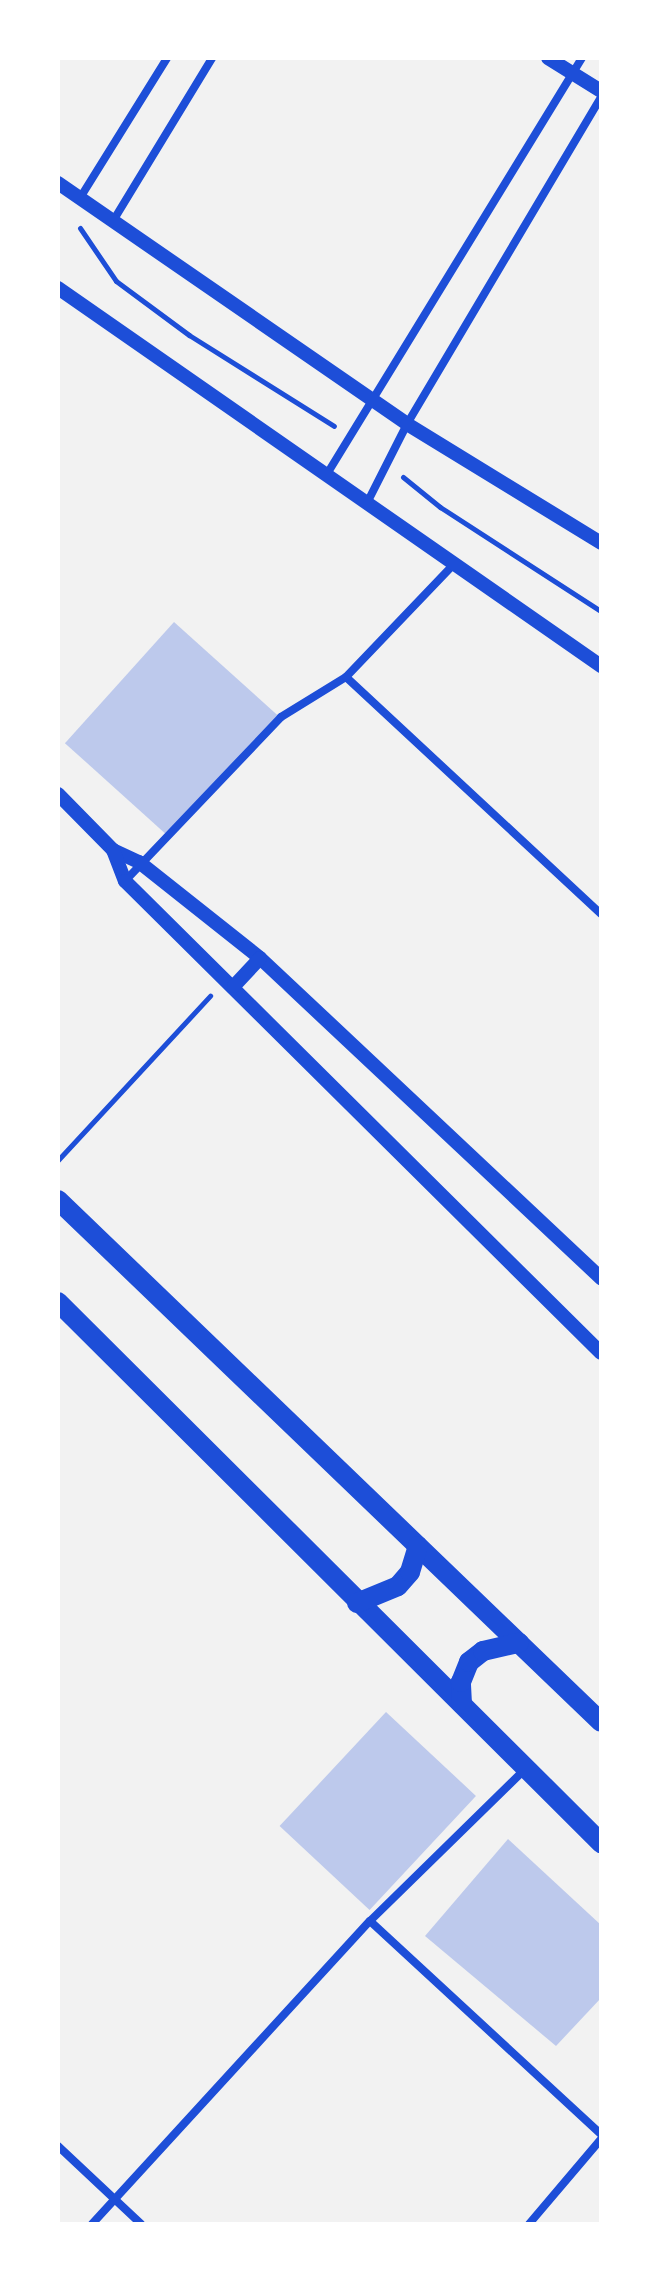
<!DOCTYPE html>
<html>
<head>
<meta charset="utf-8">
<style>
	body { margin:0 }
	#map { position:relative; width:659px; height:2282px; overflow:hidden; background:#f2f2f2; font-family:"Nunito Sans",sans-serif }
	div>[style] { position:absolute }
	.building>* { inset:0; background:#bdc9ec; transform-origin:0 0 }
	.path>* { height:5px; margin:-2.5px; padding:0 2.5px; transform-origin:2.5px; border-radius:2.5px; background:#1d4ed8 }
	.minor>* { height:8px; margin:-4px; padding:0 4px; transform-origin:4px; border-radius:4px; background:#1d4ed8 }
	.tertiary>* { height:14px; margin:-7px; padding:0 7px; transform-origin:7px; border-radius:7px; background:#1d4ed8 }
	.primary>* { height:20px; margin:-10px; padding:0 10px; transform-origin:10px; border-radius:10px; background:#1d4ed8 }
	span { translate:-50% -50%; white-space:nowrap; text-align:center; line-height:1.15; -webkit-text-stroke:7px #fff; paint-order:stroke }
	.frame { position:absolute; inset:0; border:60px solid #fff; pointer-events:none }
</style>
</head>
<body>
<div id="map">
	<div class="building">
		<div style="left:174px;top:622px;width:142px;height:163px;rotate:42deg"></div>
		<div style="left:386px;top:1712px;width:123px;height:156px;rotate:43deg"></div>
		<div style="clip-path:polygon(508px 1839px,601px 1925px,601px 1998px,556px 2046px,425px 1936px)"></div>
	</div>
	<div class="path">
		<div style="left:80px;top:228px;width:64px;rotate:55.8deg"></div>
		<div style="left:116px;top:281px;width:91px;rotate:36.5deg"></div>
		<div style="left:189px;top:335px;width:171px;rotate:32.1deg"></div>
		<div style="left:403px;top:477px;width:48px;rotate:39deg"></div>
		<div style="left:440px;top:507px;width:192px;rotate:32.9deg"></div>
		<div style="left:58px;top:1160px;width:224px;rotate:-47.2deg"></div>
	</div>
	<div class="minor">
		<div style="left:80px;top:198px;width:165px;rotate:-58.1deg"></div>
		<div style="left:113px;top:221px;width:191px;rotate:-58.7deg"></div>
		<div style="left:327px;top:474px;width:488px;rotate:-58.5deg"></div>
		<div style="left:367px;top:503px;width:89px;rotate:-63.1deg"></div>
		<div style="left:407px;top:424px;width:380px;rotate:-59.3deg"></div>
		<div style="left:346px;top:677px;width:348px;rotate:42.9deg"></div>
		<div style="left:125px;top:881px;width:226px;rotate:-46.4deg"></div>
		<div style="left:281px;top:717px;width:76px;rotate:-31.6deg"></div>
		<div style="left:346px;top:677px;width:155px;rotate:-46.3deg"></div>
		<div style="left:370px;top:1921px;width:314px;rotate:42.7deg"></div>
		<div style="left:58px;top:2146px;width:114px;rotate:43.2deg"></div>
		<div style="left:92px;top:2224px;width:411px;rotate:-47.5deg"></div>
		<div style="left:370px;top:1921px;width:217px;rotate:-44.4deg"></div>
		<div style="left:529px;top:2224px;width:111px;rotate:-49.7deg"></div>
	</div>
	<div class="tertiary">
		<div style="left:548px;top:58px;width:62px;rotate:31.9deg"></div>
		<div style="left:58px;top:183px;width:424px;rotate:34.6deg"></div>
		<div style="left:407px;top:424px;width:228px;rotate:31.5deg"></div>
		<div style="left:58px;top:288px;width:662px;rotate:34.84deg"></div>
		<div style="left:58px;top:794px;width:78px;rotate:45.5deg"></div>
		<div style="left:113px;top:850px;width:29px;rotate:25deg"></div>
		<div style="left:139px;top:862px;width:154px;rotate:38.4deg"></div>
		<div style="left:260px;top:958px;width:468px;rotate:43.2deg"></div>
		<div style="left:113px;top:850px;width:33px;rotate:69deg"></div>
		<div style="left:125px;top:881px;width:670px;rotate:44.76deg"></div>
		<div style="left:234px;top:986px;width:38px;rotate:-47deg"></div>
	</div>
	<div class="primary">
		<div style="left:58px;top:1200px;width:753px;rotate:43.87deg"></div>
		<div style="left:58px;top:1302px;width:767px;rotate:44.89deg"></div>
		<div style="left:357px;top:1603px;width:44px;rotate:-22.5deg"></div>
		<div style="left:398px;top:1586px;width:18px;rotate:-49deg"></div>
		<div style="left:410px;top:1572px;width:27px;rotate:-73deg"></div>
		<div style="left:462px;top:1704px;width:22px;rotate:-93deg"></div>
		<div style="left:461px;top:1682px;width:22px;rotate:-68deg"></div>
		<div style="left:469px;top:1662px;width:18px;rotate:-38deg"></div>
		<div style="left:483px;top:1651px;width:37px;rotate:-13deg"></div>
	</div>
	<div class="frame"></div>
</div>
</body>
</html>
